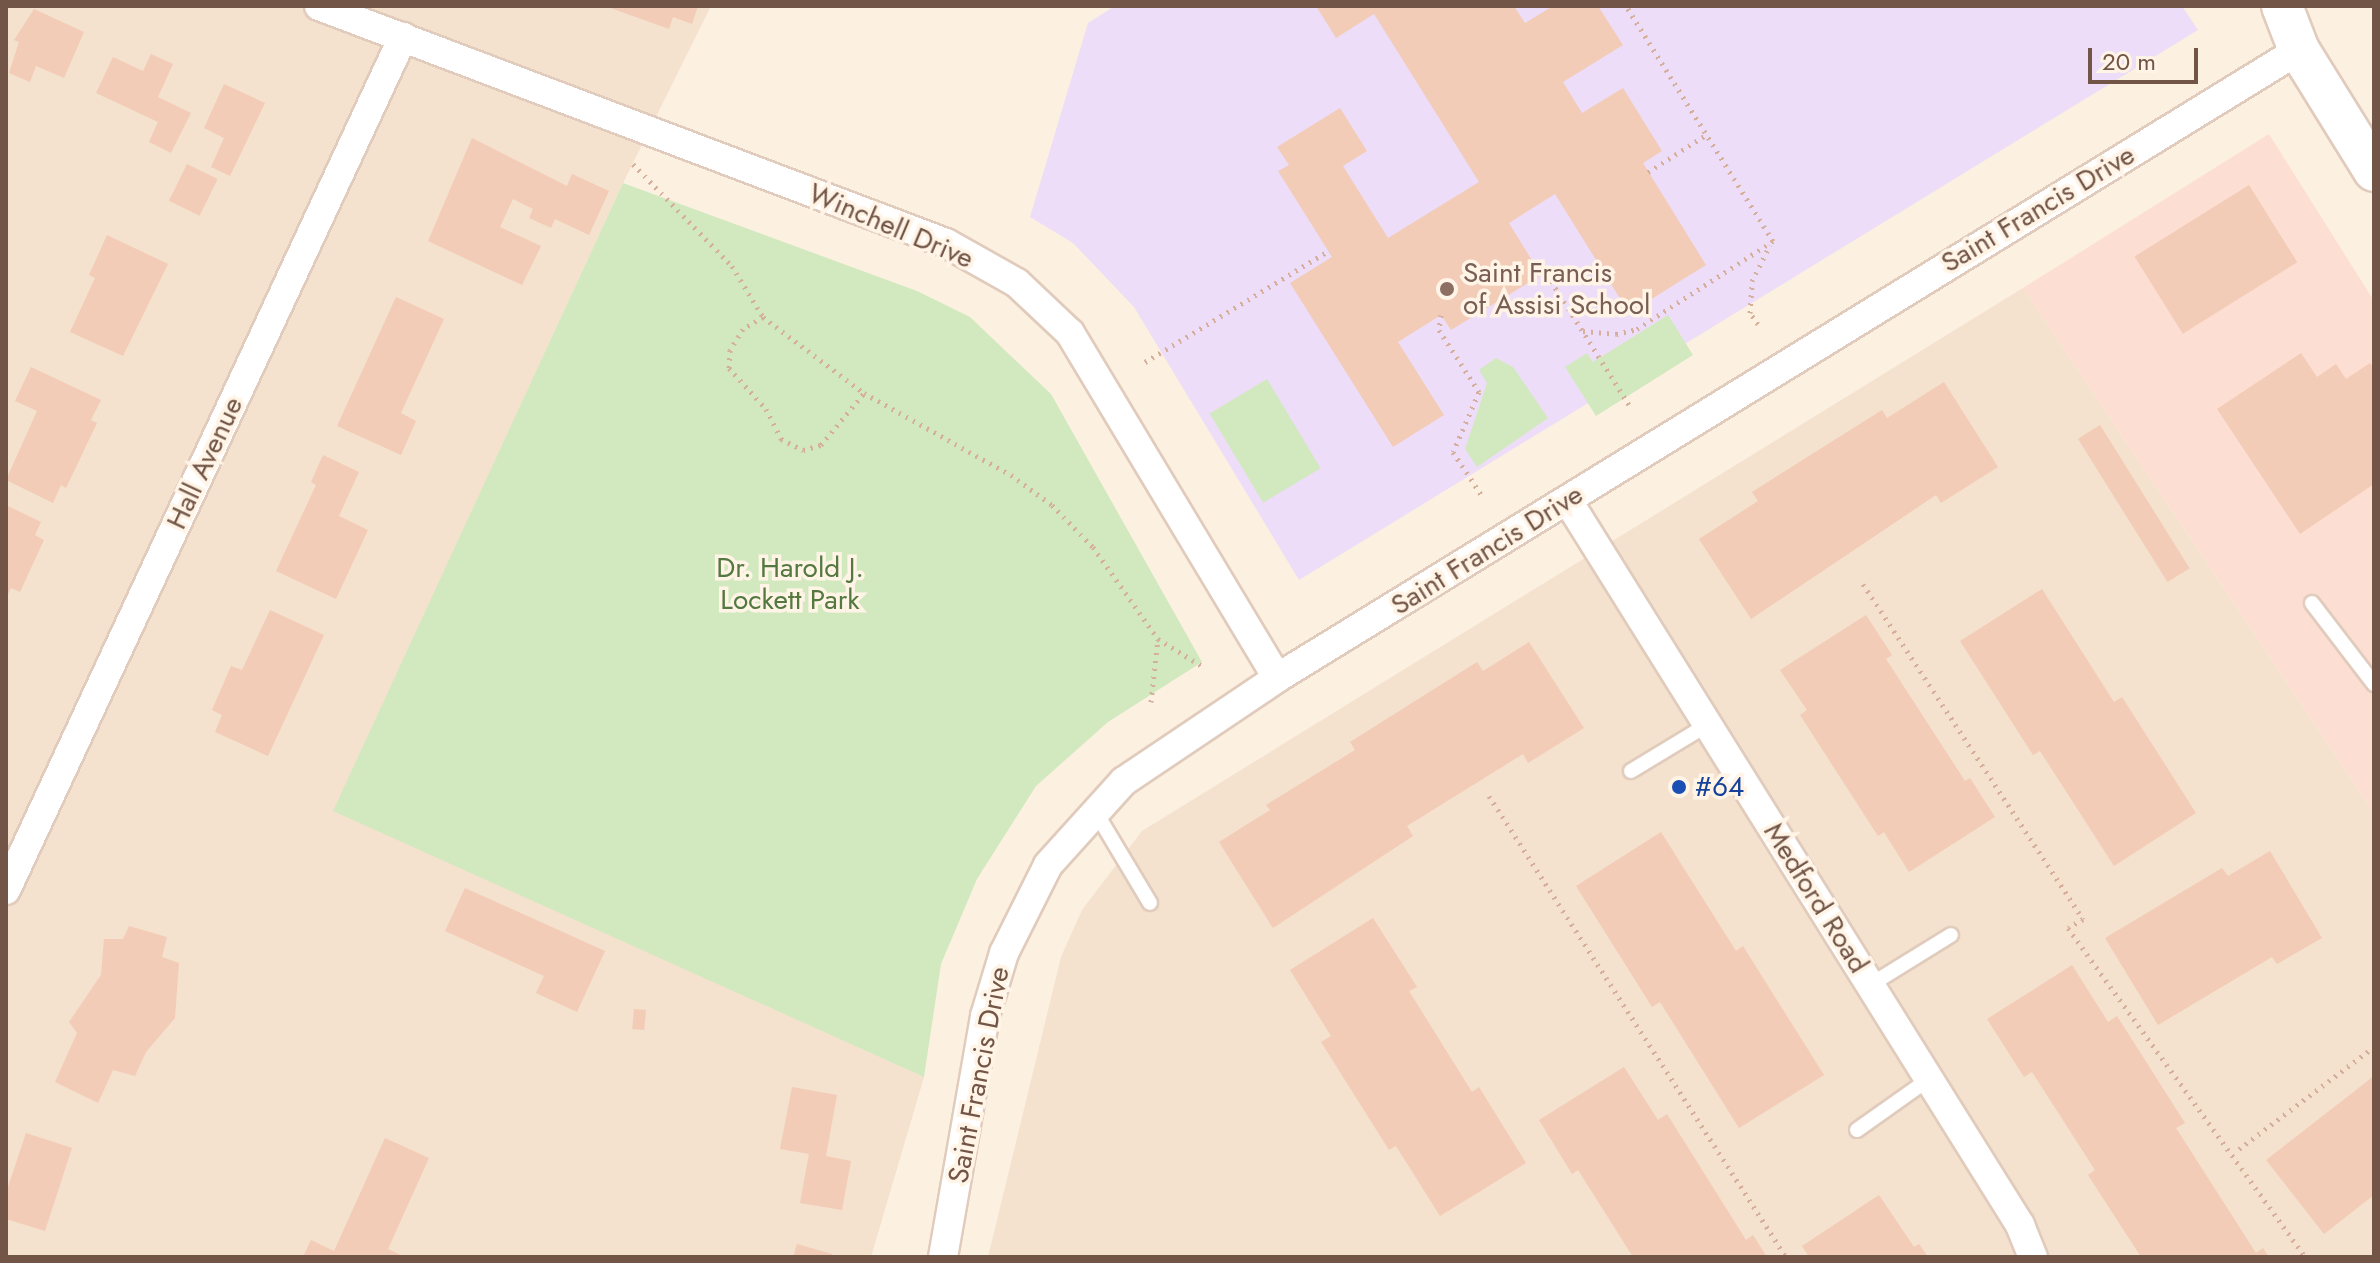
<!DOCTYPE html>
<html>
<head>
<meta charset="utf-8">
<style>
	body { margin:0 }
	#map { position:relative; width:2380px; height:1263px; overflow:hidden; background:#fcf0e0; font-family:Jost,sans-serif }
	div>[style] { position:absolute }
	.residential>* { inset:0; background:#f4e1ce }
	.commercial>* { inset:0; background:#fdded3 }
	.education>* { inset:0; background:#edddf8 }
	.green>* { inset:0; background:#d2e9bf; transform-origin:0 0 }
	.building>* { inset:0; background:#f2ccb7; transform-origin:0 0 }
	.path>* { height:5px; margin-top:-2.5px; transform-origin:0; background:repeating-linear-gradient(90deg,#d6af9b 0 2px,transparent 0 8px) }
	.roads { filter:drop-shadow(2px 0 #e0cbbc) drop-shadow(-2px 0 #e0cbbc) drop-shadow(0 2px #e0cbbc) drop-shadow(0 -2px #e0cbbc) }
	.lane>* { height:14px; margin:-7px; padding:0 7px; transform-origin:7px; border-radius:7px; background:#fff }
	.street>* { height:28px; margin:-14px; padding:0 14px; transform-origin:14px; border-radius:14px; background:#fff }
	.secondary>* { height:40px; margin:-20px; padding:0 20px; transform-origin:20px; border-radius:20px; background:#fff }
	.dots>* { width:22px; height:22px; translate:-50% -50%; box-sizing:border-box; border:4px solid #fff4e6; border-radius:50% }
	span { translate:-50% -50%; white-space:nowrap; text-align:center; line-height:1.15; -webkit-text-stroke:7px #fff4e6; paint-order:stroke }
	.street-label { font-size:28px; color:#725547 }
	.education-label { font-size:28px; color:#785e54 }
	.left { translate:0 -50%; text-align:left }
	.park-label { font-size:28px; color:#537840 }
	.transit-label { font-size:28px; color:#164399 }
	.frame { position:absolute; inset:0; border:8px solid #725547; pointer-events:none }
	.scale { position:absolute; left:2088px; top:48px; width:110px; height:36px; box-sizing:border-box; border:4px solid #725547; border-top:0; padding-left:10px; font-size:24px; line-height:28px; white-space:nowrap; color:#725547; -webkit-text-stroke:6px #fff4e6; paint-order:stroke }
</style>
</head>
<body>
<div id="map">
	<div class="residential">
		<div style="clip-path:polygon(6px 6px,711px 6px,623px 183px,334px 810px,924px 1077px,871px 1257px,6px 1257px)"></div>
		<div style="clip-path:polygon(2023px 288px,2374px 813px,2374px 1257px,988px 1257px,1061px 957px,1082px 910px,1142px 831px)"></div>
	</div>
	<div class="commercial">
		<div style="clip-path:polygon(2269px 134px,2374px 301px,2374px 813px,2023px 288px)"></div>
	</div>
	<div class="education">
		<div style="clip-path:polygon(1115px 6px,2182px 6px,2198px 30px,1299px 580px,1134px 307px,1073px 243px,1030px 217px,1088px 23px)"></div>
	</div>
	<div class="green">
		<div style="clip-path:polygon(623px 183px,917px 291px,970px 317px,1051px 394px,1202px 662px,1108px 722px,1036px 786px,977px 879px,941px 964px,924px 1077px,333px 811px)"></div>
		<div style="clip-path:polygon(1668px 315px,1693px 355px,1596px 416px,1565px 367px,1587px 353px,1593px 362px)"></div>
		<div style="clip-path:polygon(1496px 358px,1513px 367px,1548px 418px,1477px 467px,1465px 449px,1487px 383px,1479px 370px)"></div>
		<div style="left:1267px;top:379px;width:104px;height:67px;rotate:59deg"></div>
	</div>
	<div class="building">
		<div style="clip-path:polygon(605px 6px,698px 6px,692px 24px,673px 17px,669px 29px)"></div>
		<div style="clip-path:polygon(1316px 6px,1514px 6px,1525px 23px,1553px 6px,1598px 6px,1623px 45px,1563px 82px,1582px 113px,1623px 88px,1662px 151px,1643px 163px,1706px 265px,1629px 313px,1555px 194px,1509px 223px,1541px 275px,1451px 330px,1441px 315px,1398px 342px,1444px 415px,1393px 447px,1290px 283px,1332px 257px,1278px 171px,1289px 165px,1277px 147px,1340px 108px,1367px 151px,1343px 166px,1388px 238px,1479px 182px,1374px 14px,1336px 38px)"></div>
		<div style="clip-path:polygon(34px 9px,84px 32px,64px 78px,36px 66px,30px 82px,9px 73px,19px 42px,14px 40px)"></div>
		<div style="clip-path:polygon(151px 54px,173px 64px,158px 97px,191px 113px,171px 153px,149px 142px,158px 122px,96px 93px,113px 57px,143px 71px)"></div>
		<div style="clip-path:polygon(224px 84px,265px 103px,230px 176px,211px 167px,224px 138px,204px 128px)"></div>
		<div style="clip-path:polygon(472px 138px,567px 186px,572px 174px,609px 191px,589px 235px,555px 219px,551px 228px,529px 218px,533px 209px,513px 199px,500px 227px,541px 246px,522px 285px,428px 241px)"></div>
		<div style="left:187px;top:164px;width:34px;height:41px;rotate:26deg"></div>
		<div style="left:2249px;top:185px;width:91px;height:135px;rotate:58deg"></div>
		<div style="clip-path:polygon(107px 235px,168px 264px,123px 356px,70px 332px,95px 278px,89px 275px)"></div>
		<div style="clip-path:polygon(396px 297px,444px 319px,401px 413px,416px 421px,401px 455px,337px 426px)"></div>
		<div style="clip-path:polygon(2301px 353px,2317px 377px,2336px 364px,2346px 379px,2370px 363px,2374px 369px,2374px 484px,2300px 534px,2217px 409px)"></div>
		<div style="clip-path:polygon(31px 367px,101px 400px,91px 420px,97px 423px,66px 488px,61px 485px,53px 503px,6px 480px,37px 411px,15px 401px)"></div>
		<div style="clip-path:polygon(1944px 382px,1998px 467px,1941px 503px,1936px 495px,1751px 619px,1699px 539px,1758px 501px,1752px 492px,1882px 410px,1887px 418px)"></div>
		<div style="left:2100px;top:425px;width:169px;height:26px;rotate:58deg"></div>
		<div style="clip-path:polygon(323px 455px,359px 472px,339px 516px,368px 530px,336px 599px,276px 571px,316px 485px,311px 482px)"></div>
		<div style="clip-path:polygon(8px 506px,41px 522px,35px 535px,44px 540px,20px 592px,11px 588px,6px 599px)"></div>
		<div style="clip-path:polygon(2042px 589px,2114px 702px,2122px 697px,2196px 813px,2114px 866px,2040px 751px,2033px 755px,1960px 641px)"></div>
		<div style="clip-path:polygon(270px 610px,324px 635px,268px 756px,215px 732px,222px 715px,212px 710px,231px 666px,242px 670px)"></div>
		<div style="clip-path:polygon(1866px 615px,1892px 655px,1886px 659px,1965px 781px,1970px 778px,1995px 817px,1909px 872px,1884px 832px,1878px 836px,1800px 715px,1807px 710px,1780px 670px)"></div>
		<div style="clip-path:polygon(1529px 642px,1584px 728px,1528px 763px,1523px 754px,1407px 826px,1413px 836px,1273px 928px,1219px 842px,1270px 810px,1266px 805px,1355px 750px,1350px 742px,1477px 662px,1483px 671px)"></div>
		<div style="clip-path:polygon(1661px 832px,1736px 951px,1743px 946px,1824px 1075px,1739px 1128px,1660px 1002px,1652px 1007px,1576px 886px)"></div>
		<div style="clip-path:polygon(2270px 851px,2322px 938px,2277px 964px,2272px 957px,2158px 1025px,2105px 938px,2222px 868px,2228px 876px)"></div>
		<div style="clip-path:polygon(465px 888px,605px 951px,577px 1012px,536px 993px,544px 976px,445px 931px)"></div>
		<div style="clip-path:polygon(1373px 918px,1417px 987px,1409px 991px,1472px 1092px,1479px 1087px,1526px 1163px,1440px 1216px,1396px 1146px,1389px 1150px,1321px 1042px,1331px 1036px,1290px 970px)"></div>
		<div style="clip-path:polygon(129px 926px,167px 937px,162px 957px,179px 963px,175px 1018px,146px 1052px,135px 1076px,113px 1070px,98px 1103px,55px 1082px,77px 1033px,69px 1022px,101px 975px,104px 939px,123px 939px)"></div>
		<div style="clip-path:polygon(2072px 965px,2108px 1022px,2117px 1016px,2185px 1123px,2176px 1128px,2256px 1253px,2263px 1248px,2269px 1257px,2141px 1257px,2088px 1175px,2095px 1170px,2032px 1072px,2024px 1077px,1987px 1019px)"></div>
		<div style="left:634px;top:1009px;width:12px;height:20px;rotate:5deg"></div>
		<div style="clip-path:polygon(1624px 1067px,1658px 1120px,1667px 1114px,1746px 1240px,1753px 1235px,1767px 1257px,1633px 1257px,1578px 1170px,1572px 1174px,1539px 1120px)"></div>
		<div style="clip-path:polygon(2374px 1076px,2374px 1195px,2324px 1234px,2266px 1160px)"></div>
		<div style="clip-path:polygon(792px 1087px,837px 1095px,826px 1156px,851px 1161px,842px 1210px,800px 1203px,809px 1154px,780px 1149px)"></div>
		<div style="clip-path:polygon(26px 1133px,72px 1148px,45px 1231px,6px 1219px,6px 1193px)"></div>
		<div style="clip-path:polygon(385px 1138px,429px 1158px,388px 1249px,405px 1257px,303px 1257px,311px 1240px,334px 1251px)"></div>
		<div style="clip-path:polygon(1879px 1195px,1914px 1247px,1919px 1244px,1928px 1257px,1809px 1257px,1802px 1246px)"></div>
		<div style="clip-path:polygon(797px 1244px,832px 1254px,832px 1257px,793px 1257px)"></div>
	</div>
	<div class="path">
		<div style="left:633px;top:164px;width:142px;rotate:45.9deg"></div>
		<div style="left:732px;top:266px;width:60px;rotate:58.7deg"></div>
		<div style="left:763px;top:317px;width:126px;rotate:37deg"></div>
		<div style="left:864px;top:393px;width:168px;rotate:29.2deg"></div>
		<div style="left:1011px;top:475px;width:51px;rotate:36.2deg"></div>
		<div style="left:1052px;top:505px;width:59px;rotate:45.7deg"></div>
		<div style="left:1093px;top:547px;width:113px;rotate:54.8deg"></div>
		<div style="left:1158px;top:639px;width:55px;rotate:31.7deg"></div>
		<div style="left:1648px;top:172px;width:69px;rotate:-32.5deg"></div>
		<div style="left:1551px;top:281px;width:146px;rotate:57.8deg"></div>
		<div style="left:1441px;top:315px;width:15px;rotate:98deg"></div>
		<div style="left:1439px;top:330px;width:74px;rotate:57.2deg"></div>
		<div style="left:1479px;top:392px;width:65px;rotate:113.4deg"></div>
		<div style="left:1453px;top:452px;width:53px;rotate:56.6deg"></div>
		<div style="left:763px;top:317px;width:23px;rotate:149deg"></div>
		<div style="left:743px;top:329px;width:25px;rotate:122deg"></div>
		<div style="left:730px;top:350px;width:18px;rotate:93deg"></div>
		<div style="left:729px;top:368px;width:55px;rotate:47.9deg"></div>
		<div style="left:766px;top:409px;width:34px;rotate:63deg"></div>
		<div style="left:781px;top:439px;width:25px;rotate:27deg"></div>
		<div style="left:803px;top:450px;width:19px;rotate:-16deg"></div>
		<div style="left:821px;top:445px;width:67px;rotate:-50.4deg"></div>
		<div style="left:1758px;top:324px;width:14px;rotate:-126deg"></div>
		<div style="left:1750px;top:313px;width:32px;rotate:-86deg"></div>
		<div style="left:1752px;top:281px;width:40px;rotate:-63.4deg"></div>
		<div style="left:1583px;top:331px;width:33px;rotate:5deg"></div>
		<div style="left:1616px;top:334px;width:22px;rotate:-13deg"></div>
		<div style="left:1637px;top:329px;width:162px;rotate:-32.9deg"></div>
		<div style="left:1773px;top:241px;width:277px;rotate:-122deg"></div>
		<div style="left:1145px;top:362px;width:214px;rotate:-31.2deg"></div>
		<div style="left:1863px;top:584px;width:401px;rotate:56.7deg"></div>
		<div style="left:2083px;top:919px;width:17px;rotate:149deg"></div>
		<div style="left:2068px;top:928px;width:405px;rotate:54.2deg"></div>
		<div style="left:1151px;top:702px;width:63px;rotate:-83.7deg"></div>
		<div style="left:1489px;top:796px;width:548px;rotate:57.21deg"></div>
		<div style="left:2239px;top:1149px;width:169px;rotate:-37.1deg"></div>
	</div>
	<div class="roads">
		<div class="lane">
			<div style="left:2312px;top:603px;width:102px;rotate:52.6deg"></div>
			<div style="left:1631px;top:771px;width:89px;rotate:-31.2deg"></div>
			<div style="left:1095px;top:811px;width:107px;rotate:59.1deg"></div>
			<div style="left:1870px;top:985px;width:95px;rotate:-31.7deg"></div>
			<div style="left:1857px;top:1130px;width:88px;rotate:-35.3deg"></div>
		</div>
		<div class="street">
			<div style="left:319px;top:6px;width:670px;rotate:20.71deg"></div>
			<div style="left:946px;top:243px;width:81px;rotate:29.4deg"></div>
			<div style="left:1017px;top:283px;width:73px;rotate:43.3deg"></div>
			<div style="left:1070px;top:333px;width:402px;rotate:59deg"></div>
			<div style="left:1568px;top:501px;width:854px;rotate:58.02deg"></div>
			<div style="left:2020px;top:1225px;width:35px;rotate:68deg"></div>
			<div style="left:6px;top:890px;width:941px;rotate:-65.04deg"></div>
			<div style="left:943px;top:1257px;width:245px;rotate:-80.1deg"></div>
			<div style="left:985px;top:1016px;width:66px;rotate:-73.2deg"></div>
			<div style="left:1004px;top:953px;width:98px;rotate:-63.4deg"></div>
			<div style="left:1048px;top:865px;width:113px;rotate:-47.9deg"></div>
			<div style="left:1124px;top:781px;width:184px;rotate:-33.9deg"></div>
			<div style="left:1277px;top:678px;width:1200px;rotate:-31.57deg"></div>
		</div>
		<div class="secondary">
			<div style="left:2282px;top:6px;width:47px;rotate:68.9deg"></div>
			<div style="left:2299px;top:50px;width:142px;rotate:58.2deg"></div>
		</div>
	</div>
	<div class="dots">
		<div style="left:1447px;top:289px;background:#8d6e63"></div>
		<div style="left:1679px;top:787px;background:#1a4fb4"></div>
	</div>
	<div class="street-label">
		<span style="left:2038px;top:209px;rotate:-31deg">Saint Francis Drive</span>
		<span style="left:891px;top:226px;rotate:23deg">Winchell Drive</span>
		<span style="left:205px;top:463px;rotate:-65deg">Hall Avenue</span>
		<span style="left:1487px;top:550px;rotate:-32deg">Saint Francis Drive</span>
		<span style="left:1816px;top:898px;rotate:58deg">Medford Road</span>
		<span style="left:979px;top:1075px;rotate:-79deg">Saint Francis Drive</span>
	</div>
	<div class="education-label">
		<span class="left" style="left:1463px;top:289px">Saint Francis<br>of Assisi School</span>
	</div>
	<div class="park-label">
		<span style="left:790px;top:584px">Dr. Harold J.<br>Lockett Park</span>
	</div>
	<div class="transit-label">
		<span class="left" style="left:1695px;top:787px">#64</span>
	</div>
	<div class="frame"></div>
	<div class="scale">20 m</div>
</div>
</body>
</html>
